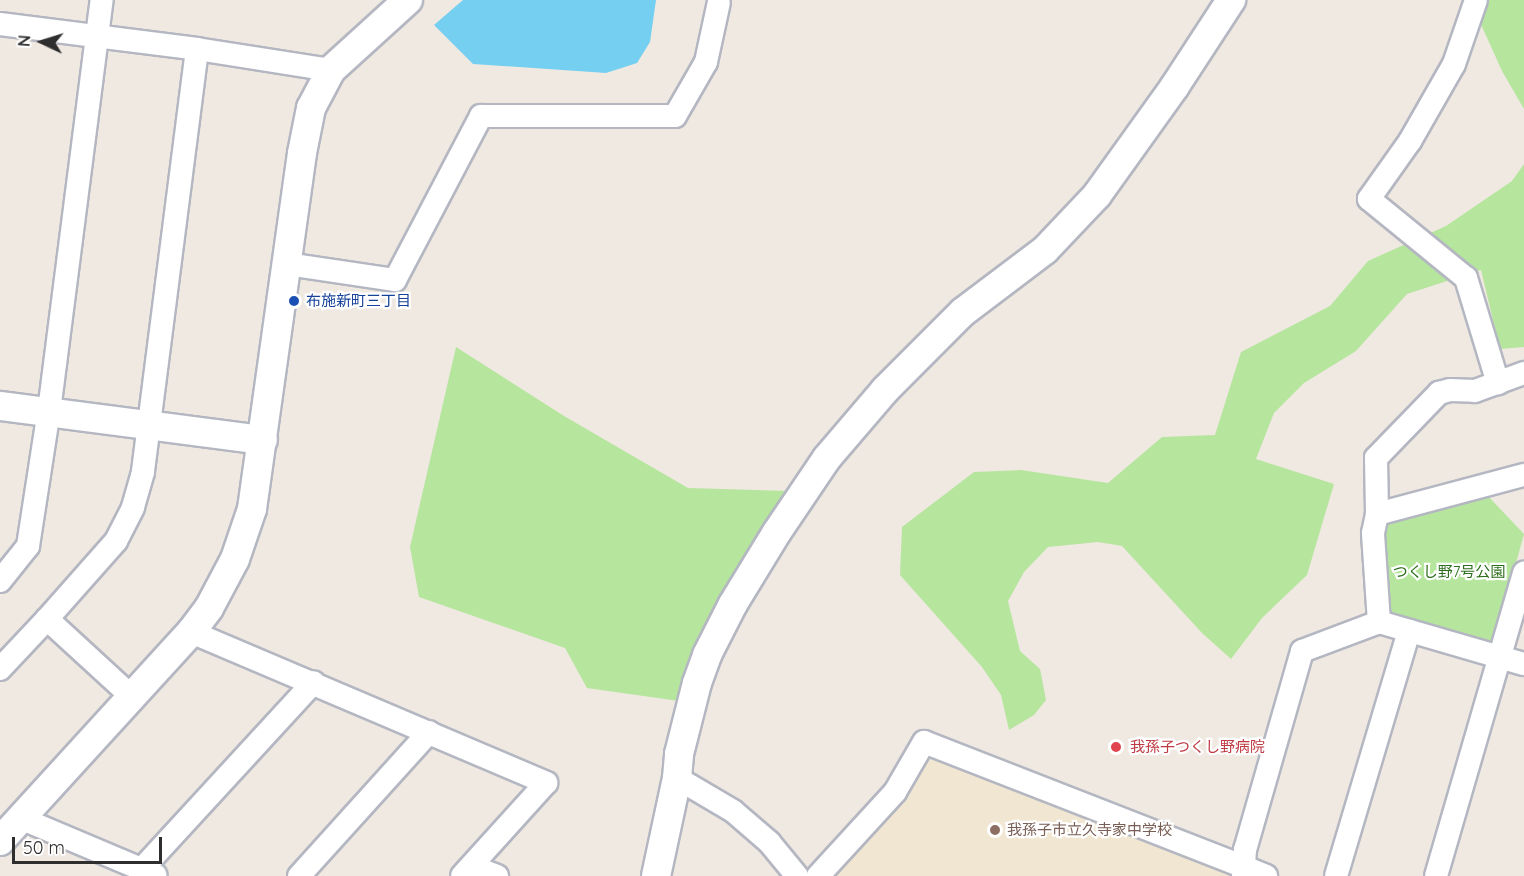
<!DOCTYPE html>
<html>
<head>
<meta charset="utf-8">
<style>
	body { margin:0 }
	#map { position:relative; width:1524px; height:876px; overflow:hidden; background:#efe9e1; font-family:Quicksand,"Noto Sans JP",sans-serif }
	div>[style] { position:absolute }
	.education>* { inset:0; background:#f0e6d1 }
	.green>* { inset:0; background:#b6e59e }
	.water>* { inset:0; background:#75cff0 }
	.roads { filter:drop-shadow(2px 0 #b4b7c1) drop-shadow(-2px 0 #b4b7c1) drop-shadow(0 2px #b4b7c1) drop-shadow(0 -2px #b4b7c1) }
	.minor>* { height:22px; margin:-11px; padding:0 11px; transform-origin:11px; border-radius:11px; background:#fff }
	.tertiary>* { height:28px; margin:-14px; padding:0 14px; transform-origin:14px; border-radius:14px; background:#fff }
	.dots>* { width:16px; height:16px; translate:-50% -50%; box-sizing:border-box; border:3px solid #fff; border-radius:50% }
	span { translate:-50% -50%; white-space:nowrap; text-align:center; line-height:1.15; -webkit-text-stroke:4.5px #fff; paint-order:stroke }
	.transit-label { font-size:15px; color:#164399 }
	.left { translate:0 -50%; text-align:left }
	.park-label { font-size:15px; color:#2c6e1b }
	.health-label { font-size:15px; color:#be3a42 }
	.education-label { font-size:15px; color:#785e54 }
	.north { position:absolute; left:12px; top:12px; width:60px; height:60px; -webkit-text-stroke:4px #fff; paint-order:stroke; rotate:274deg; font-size:16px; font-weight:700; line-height:24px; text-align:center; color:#2e2e2e }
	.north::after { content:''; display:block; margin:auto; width:21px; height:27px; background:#2e2e2e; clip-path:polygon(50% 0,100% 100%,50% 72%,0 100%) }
	.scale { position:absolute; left:12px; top:837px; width:150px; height:27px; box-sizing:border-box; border:3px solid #2e2e2e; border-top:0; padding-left:8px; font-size:18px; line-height:21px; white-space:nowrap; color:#2e2e2e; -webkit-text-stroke:4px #fff; paint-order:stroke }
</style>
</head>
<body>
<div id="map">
	<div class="education">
		<div style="clip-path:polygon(929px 755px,1234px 876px,828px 876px,912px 785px)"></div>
	</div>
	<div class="green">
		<div style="clip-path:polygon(1470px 0,1524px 0,1524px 109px,1502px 71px)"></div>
		<div style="clip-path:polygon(1524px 164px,1524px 347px,1500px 349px,1481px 270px,1407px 294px,1356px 351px,1304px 383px,1274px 413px,1256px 459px,1334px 484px,1307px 575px,1262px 618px,1231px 659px,1202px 633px,1122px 546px,1098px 542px,1048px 547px,1024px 572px,1008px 601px,1020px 651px,1040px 669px,1046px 700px,1034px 715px,1009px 730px,1001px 695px,982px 667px,900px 575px,902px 527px,974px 472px,1021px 470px,1108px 483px,1162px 437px,1215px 435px,1241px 352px,1330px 306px,1368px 261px,1446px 226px,1512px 181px)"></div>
		<div style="clip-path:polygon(456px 347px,564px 416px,688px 488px,789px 491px,679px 701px,587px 688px,565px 648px,419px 597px,410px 547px)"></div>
		<div style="clip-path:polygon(1487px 495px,1524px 534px,1494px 643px,1486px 647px,1396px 621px,1389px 612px,1383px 531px,1389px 524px)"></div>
	</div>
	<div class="water">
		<div style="clip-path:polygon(463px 0,656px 0,650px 42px,637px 63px,606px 73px,473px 64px,434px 25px)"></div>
	</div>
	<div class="roads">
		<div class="minor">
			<div style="left:1476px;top:0;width:68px;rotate:109deg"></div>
			<div style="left:1454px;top:64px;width:89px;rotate:119.7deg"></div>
			<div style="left:1410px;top:141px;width:71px;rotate:125.3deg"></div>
			<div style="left:1369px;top:199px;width:125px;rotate:39.2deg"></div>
			<div style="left:1466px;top:278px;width:110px;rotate:73.1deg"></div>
			<div style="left:0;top:24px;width:199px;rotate:7.2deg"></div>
			<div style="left:197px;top:49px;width:136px;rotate:8.9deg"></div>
			<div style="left:287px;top:264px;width:109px;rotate:8.4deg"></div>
			<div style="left:395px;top:280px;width:185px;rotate:-62.3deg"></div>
			<div style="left:481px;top:116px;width:194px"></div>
			<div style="left:675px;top:116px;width:62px;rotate:-60.1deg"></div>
			<div style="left:706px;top:62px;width:61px;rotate:-77.8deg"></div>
			<div style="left:1377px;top:514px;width:152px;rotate:-14.9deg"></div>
			<div style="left:0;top:581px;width:45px;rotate:-51.3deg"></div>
			<div style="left:28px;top:546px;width:137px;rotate:-81.2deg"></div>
			<div style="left:49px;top:411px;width:414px;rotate:-82.7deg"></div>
			<div style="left:1379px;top:622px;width:89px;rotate:-93.9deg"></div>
			<div style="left:1373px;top:533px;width:19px;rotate:-78deg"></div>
			<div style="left:1377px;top:514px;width:56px;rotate:-91deg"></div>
			<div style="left:1376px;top:458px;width:91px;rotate:-45.9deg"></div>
			<div style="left:1439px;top:393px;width:11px;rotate:-15deg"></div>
			<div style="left:1450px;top:390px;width:25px;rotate:2deg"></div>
			<div style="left:1475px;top:391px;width:52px;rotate:-20.2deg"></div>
			<div style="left:191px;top:632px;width:386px;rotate:23deg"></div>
			<div style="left:546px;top:783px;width:125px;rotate:132.1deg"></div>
			<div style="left:0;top:669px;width:69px;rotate:-46.8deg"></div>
			<div style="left:131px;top:696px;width:114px;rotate:-137.5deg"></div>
			<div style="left:47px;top:619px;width:104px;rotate:-48.5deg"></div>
			<div style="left:116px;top:541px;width:38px;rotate:-63deg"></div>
			<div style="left:133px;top:507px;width:37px;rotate:-74deg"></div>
			<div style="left:143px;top:471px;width:425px;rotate:-82.7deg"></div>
			<div style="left:677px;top:778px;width:65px;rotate:30.5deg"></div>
			<div style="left:733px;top:811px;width:48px;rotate:40.7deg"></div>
			<div style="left:769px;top:842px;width:44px;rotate:50.5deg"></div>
			<div style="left:20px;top:818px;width:147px;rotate:22.9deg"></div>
			<div style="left:471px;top:866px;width:28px;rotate:21deg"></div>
			<div style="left:141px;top:870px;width:255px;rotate:-47.4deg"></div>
			<div style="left:299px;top:876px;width:194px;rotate:-47.9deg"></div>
			<div style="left:818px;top:876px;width:114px;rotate:-47.5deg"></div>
			<div style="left:895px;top:792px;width:58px;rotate:-59.9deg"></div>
			<div style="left:924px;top:742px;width:344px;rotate:21.3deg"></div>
			<div style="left:1244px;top:867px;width:17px;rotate:-87deg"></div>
			<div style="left:1245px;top:850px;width:207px;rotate:-74deg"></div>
			<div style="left:1302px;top:651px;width:82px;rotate:-20.6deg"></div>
			<div style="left:1379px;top:622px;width:151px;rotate:16.2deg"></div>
			<div style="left:1243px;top:876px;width:9px;rotate:-84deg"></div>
			<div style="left:1244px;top:867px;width:24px;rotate:22deg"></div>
			<div style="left:1336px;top:876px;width:256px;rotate:-73.4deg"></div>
			<div style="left:1436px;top:876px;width:316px;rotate:-73.8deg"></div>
		</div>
		<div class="tertiary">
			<div style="left:0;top:406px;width:265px;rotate:7.4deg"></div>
			<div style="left:0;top:841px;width:283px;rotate:-47.6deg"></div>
			<div style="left:191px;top:632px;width:30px;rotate:-53deg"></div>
			<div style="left:209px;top:608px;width:55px;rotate:-62deg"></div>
			<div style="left:235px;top:559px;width:53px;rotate:-71.2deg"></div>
			<div style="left:252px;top:509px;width:359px;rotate:-82deg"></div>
			<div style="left:302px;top:153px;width:46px;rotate:-78.7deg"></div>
			<div style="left:311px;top:108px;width:43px;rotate:-62.2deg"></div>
			<div style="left:331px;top:70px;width:104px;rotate:-42.3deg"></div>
			<div style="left:656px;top:876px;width:100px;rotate:-77.9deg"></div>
			<div style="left:677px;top:778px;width:24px;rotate:-85deg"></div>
			<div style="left:679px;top:754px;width:73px;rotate:-75.8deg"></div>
			<div style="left:697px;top:683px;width:30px;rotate:-70deg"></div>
			<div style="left:707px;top:655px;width:57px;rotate:-63deg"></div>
			<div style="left:733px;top:604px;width:84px;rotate:-58.6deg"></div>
			<div style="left:777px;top:532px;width:89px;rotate:-56deg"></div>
			<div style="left:827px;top:458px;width:89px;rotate:-49.5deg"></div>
			<div style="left:885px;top:390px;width:110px;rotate:-45deg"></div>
			<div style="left:963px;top:312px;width:103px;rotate:-37.1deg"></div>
			<div style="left:1045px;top:250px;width:76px;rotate:-46.6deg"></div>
			<div style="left:1097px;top:195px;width:134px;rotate:-54.4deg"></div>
			<div style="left:1175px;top:86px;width:103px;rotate:-56.9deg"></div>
		</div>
	</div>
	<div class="dots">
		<div style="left:294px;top:301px;background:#1a4fb4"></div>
		<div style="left:1116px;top:747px;background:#e0444e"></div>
		<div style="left:995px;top:830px;background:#8d6e63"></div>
	</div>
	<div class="transit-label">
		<span class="left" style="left:306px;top:301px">布施新町三丁目</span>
	</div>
	<div class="park-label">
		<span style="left:1449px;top:572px">つくし野7号公園</span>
	</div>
	<div class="health-label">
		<span class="left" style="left:1130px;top:747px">我孫子つくし野病院</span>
	</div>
	<div class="education-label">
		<span class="left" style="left:1007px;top:830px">我孫子市立久寺家中学校</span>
	</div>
	<div class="north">N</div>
	<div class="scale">50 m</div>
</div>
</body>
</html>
